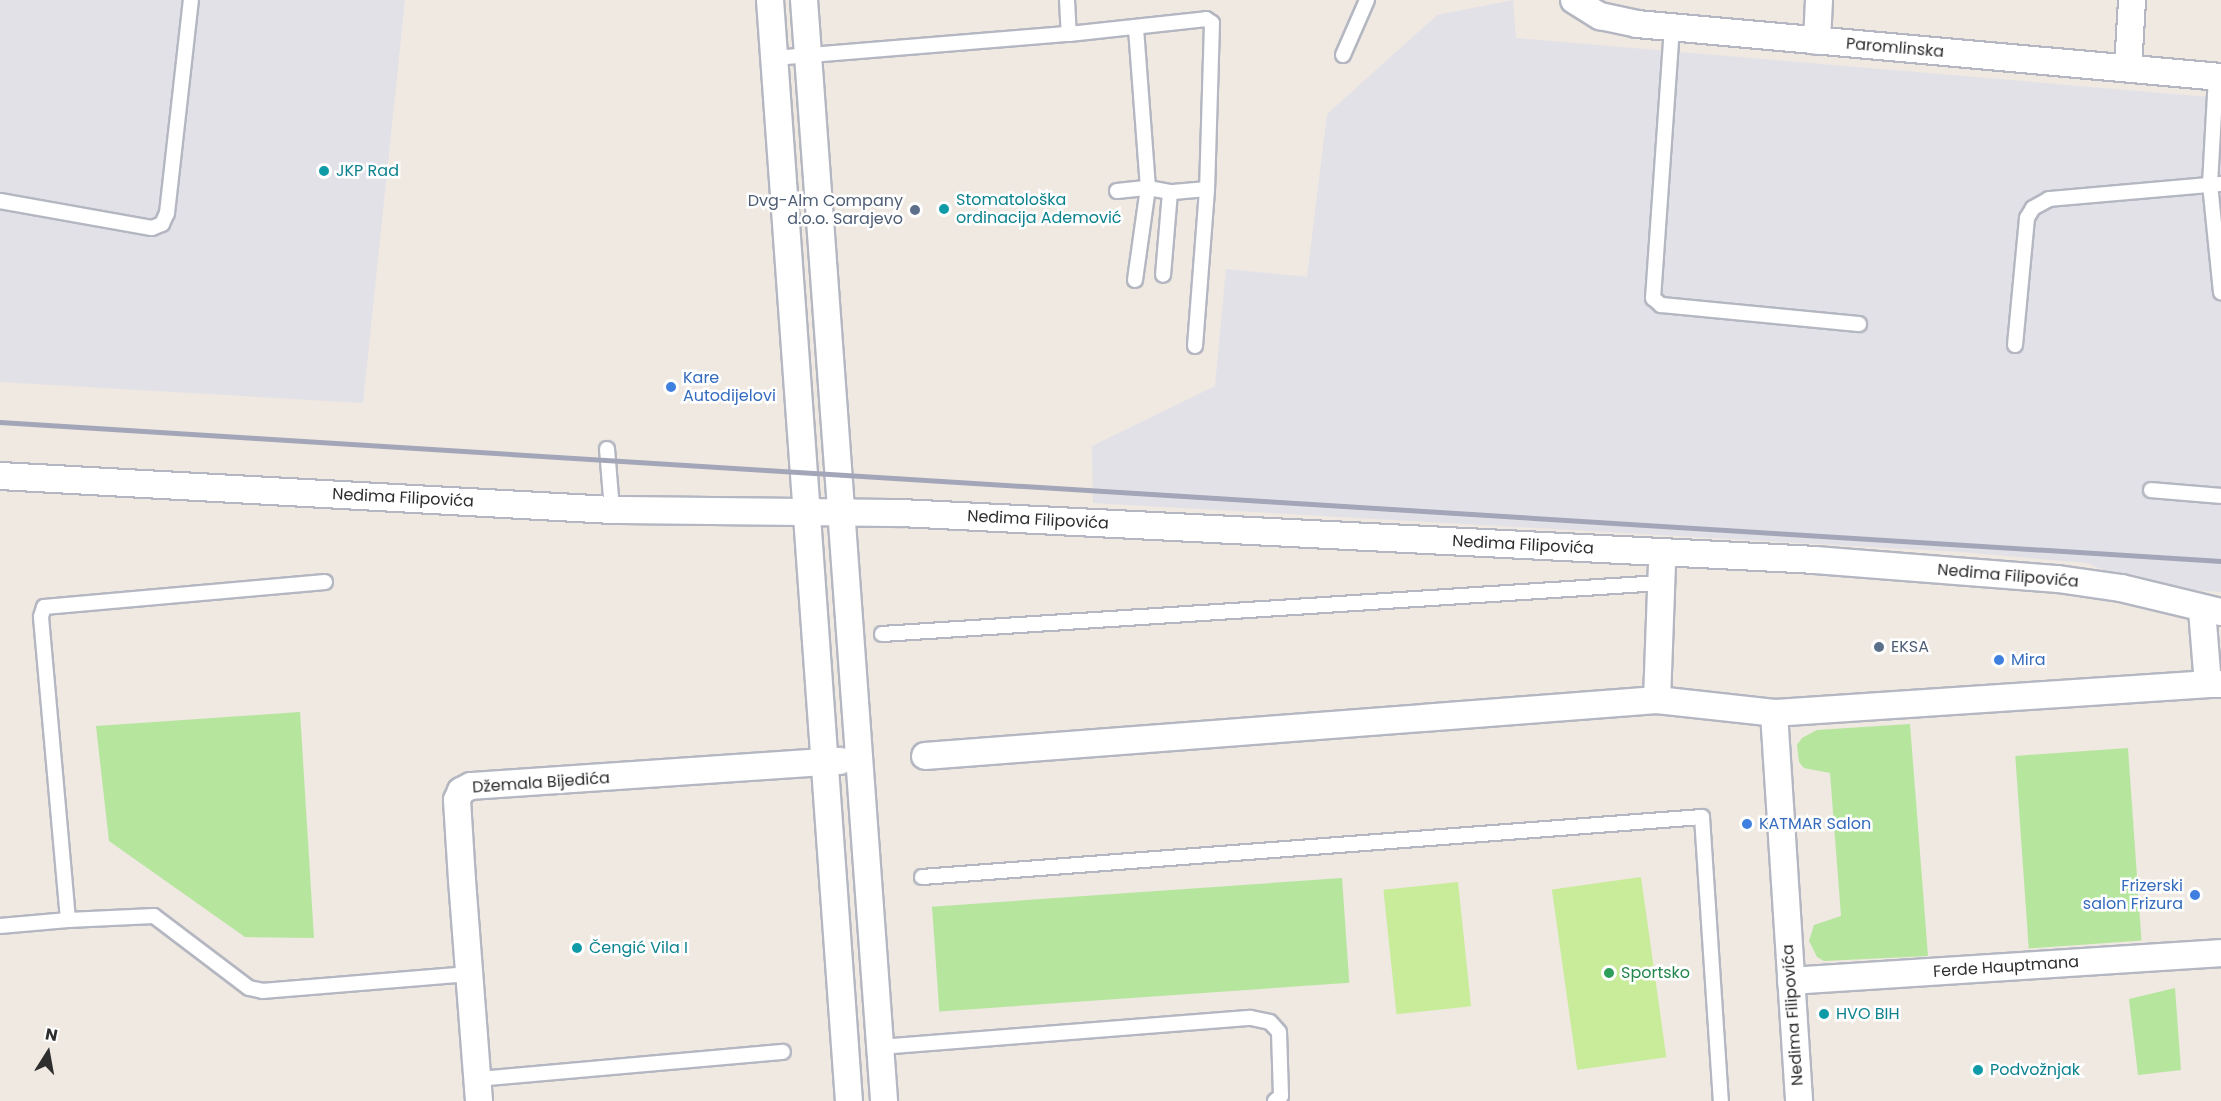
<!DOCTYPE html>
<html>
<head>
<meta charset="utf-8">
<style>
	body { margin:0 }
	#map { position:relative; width:2221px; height:1101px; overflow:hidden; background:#efe9e1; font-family:Poppins,sans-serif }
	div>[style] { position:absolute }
	.industrial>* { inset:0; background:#e3e1e8 }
	.green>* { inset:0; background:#b6e59e; transform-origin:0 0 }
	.pitch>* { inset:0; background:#c9ec9a; transform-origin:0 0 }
	.roads { filter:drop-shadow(2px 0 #b4b7c1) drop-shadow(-2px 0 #b4b7c1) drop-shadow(0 2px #b4b7c1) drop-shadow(0 -2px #b4b7c1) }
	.service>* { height:14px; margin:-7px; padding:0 7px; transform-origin:7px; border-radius:7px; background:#fff }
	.minor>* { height:26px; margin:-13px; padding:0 13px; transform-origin:13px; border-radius:13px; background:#fff }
	.rail>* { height:4.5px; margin:-2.25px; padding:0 2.25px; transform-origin:2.25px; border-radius:2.25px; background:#a3a6b8 }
	.dots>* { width:16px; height:16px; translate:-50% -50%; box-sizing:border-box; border:3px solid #fff; border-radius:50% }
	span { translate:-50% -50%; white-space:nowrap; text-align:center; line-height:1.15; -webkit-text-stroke:5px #fff; paint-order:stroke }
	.street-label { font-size:16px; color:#2e2e2e }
	.culture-label { font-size:16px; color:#0d838f }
	.left { translate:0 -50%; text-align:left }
	.service-label { font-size:16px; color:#4e5e75 }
	.right { translate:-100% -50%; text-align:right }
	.shop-label { font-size:16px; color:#366cbe }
	.leisure-label { font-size:16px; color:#27864d }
	.north { position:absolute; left:18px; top:1023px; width:60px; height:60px; -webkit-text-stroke:4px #fff; paint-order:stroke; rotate:11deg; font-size:16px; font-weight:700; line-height:24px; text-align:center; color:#2e2e2e }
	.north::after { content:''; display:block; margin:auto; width:21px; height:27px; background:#2e2e2e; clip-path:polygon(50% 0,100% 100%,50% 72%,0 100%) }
</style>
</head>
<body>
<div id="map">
	<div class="industrial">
		<div style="clip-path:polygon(0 0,405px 0,363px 403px,0 382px)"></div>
		<div style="clip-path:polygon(1513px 0,1516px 38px,2221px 98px,2221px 592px,2143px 587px,2087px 563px,1961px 552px,1093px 503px,1092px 446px,1215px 386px,1226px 269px,1307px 277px,1327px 114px,1437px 15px)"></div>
	</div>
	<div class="green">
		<div style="clip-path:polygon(300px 712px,314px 938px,245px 937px,109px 841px,96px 726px)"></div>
		<div style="clip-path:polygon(1910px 724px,1928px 956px,1824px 961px,1817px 957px,1809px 941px,1814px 925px,1841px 916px,1830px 773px,1804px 768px,1799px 762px,1797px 745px,1802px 738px,1817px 730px)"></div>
		<div style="left:2128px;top:748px;width:193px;height:113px;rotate:86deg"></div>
		<div style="left:1342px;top:878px;width:105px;height:411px;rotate:86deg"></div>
		<div style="clip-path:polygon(2175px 988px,2181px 1070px,2138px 1075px,2129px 999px)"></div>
	</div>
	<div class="pitch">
		<div style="left:1641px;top:877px;width:182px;height:90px;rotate:82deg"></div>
		<div style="left:1458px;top:882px;width:125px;height:75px;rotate:84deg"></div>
	</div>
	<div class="roads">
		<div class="service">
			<div style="left:1067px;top:0;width:34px;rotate:87deg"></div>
			<div style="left:1672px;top:27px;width:272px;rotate:94deg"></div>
			<div style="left:1653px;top:298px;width:11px;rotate:41deg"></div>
			<div style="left:1661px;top:305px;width:199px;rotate:5.5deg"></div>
			<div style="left:1343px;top:55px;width:60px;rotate:-66.4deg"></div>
			<div style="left:774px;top:58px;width:296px;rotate:-4.7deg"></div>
			<div style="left:1069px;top:34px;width:138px;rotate:-6.2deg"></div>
			<div style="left:1206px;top:19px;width:7px;rotate:34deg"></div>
			<div style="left:1212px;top:23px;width:166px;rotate:91.7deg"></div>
			<div style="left:1207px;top:189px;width:37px;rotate:175deg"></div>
			<div style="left:2216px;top:77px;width:107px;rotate:93.2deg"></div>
			<div style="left:2210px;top:184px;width:109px;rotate:84.2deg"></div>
			<div style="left:1117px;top:191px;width:31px;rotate:-6deg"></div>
			<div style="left:1148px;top:188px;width:22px;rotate:10deg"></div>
			<div style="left:1170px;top:192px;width:83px;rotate:94.8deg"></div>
			<div style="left:0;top:201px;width:154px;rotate:10.1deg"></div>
			<div style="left:152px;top:228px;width:11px;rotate:-22deg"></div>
			<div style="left:162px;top:224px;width:12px;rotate:-66deg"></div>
			<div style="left:167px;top:213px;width:214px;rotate:-83.6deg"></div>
			<div style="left:1135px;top:280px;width:93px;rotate:-82deg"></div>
			<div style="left:1148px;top:188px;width:161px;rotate:-94.3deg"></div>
			<div style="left:2015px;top:345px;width:128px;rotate:-84.6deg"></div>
			<div style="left:2027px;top:218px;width:12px;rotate:-59deg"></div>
			<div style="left:2033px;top:208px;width:18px;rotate:-29deg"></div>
			<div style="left:2049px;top:199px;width:173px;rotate:-5deg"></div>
			<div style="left:1195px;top:346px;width:157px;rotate:-85.6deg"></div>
			<div style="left:607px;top:449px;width:61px;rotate:85.3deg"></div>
			<div style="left:2151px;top:490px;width:70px;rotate:4.9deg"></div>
			<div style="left:325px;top:582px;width:282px;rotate:174.9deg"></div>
			<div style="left:44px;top:607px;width:10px;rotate:107deg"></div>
			<div style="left:41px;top:617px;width:304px;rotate:84.9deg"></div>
			<div style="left:68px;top:920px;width:86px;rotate:-2.7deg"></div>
			<div style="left:154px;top:916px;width:119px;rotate:37.2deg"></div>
			<div style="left:249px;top:988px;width:14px;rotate:12deg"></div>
			<div style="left:263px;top:991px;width:206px;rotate:-4.7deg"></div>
			<div style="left:882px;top:634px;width:781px;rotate:-3.75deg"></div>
			<div style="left:922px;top:877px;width:782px;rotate:-4.4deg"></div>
			<div style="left:1702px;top:817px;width:285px;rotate:86.2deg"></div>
			<div style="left:0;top:926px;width:68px;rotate:-5deg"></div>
			<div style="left:880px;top:1047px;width:372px;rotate:-4.5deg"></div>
			<div style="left:1251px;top:1018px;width:19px;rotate:12deg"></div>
			<div style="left:1270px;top:1022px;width:13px;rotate:48deg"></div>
			<div style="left:1279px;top:1032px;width:64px;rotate:88.2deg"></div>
			<div style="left:1281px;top:1096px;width:8px;rotate:140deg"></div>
			<div style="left:478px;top:1079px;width:306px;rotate:-5.1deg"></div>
		</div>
		<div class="minor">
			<div style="left:770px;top:0;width:1104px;rotate:85.9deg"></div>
			<div style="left:804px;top:0;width:1104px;rotate:85.84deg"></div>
			<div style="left:1574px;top:0;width:31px;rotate:32deg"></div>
			<div style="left:1600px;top:16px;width:38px;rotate:12deg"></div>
			<div style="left:1637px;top:24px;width:586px;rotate:5.19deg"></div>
			<div style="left:1817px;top:41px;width:41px;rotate:-87.2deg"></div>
			<div style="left:2128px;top:68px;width:68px;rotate:-86.6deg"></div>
			<div style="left:0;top:476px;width:613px;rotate:3.18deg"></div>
			<div style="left:612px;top:510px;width:289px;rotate:0.6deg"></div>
			<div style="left:901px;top:513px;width:915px;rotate:2.94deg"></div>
			<div style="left:1815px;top:560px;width:244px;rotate:4.5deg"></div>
			<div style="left:2058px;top:579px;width:64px;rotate:8.1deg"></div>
			<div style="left:2121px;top:588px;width:103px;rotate:13.5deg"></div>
			<div style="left:2202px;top:610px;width:74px;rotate:85.4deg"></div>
			<div style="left:2208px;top:684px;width:13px"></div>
			<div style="left:1657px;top:700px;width:134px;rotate:-87.9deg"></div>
			<div style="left:1774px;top:713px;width:389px;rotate:86.3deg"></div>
			<div style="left:925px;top:756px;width:734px;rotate:-4.37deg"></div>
			<div style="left:1657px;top:700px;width:118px;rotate:6.3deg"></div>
			<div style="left:1774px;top:713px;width:435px;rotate:-3.8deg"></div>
			<div style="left:1791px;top:981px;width:431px;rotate:-3.7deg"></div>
			<div style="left:479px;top:1101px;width:222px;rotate:-94.4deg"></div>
			<div style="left:462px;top:880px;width:80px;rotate:-93.6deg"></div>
			<div style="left:457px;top:800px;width:10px;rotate:-66deg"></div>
			<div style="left:461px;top:791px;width:11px;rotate:-27deg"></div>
			<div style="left:471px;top:786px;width:370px;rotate:-3.9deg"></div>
		</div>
	</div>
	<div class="rail">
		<div style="left:0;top:422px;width:2225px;rotate:3.58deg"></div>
	</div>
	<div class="dots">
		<div style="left:324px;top:171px;background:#0f9aa8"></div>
		<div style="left:944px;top:209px;background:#0f9aa8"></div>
		<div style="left:915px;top:210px;background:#5c6f8a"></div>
		<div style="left:671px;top:387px;background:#3f7fe0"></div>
		<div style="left:1879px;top:647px;background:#5c6f8a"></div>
		<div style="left:1999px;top:660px;background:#3f7fe0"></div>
		<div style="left:1747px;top:824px;background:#3f7fe0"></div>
		<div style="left:2195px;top:895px;background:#3f7fe0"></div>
		<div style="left:577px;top:948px;background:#0f9aa8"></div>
		<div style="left:1609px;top:973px;background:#2e9e5b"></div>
		<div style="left:1824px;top:1014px;background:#0f9aa8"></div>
		<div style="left:1978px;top:1070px;background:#0f9aa8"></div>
	</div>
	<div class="street-label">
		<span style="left:1895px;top:48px;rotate:5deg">Paromlinska</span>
		<span style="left:403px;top:498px;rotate:3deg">Nedima Filipovića</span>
		<span style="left:1038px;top:520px;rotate:3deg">Nedima Filipovića</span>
		<span style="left:1523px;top:545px;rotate:3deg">Nedima Filipovića</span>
		<span style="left:2008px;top:576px;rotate:5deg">Nedima Filipovića</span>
		<span style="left:541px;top:783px;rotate:-4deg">Džemala Bijedića</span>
		<span style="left:2006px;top:967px;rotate:-4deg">Ferde Hauptmana</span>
		<span style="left:1793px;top:1015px;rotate:-94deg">Nedima Filipovića</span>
	</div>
	<div class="culture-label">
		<span class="left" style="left:336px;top:171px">JKP Rad</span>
		<span class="left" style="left:956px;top:209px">Stomatološka<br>ordinacija Ademović</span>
		<span class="left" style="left:589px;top:948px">Čengić Vila I</span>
		<span class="left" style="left:1836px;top:1014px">HVO BIH</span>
		<span class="left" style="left:1990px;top:1070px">Podvožnjak</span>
	</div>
	<div class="service-label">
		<span class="right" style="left:903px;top:210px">Dvg-Alm Company<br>d.o.o. Sarajevo</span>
		<span class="left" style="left:1891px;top:647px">EKSA</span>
	</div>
	<div class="shop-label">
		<span class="left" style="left:683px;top:387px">Kare<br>Autodijelovi</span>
		<span class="left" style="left:2011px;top:660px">Mira</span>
		<span class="left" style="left:1759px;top:824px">KATMAR Salon</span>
		<span class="right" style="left:2183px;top:895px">Frizerski<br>salon Frizura</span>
	</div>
	<div class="leisure-label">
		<span class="left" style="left:1621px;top:973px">Sportsko</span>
	</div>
	<div class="north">N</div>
</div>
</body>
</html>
